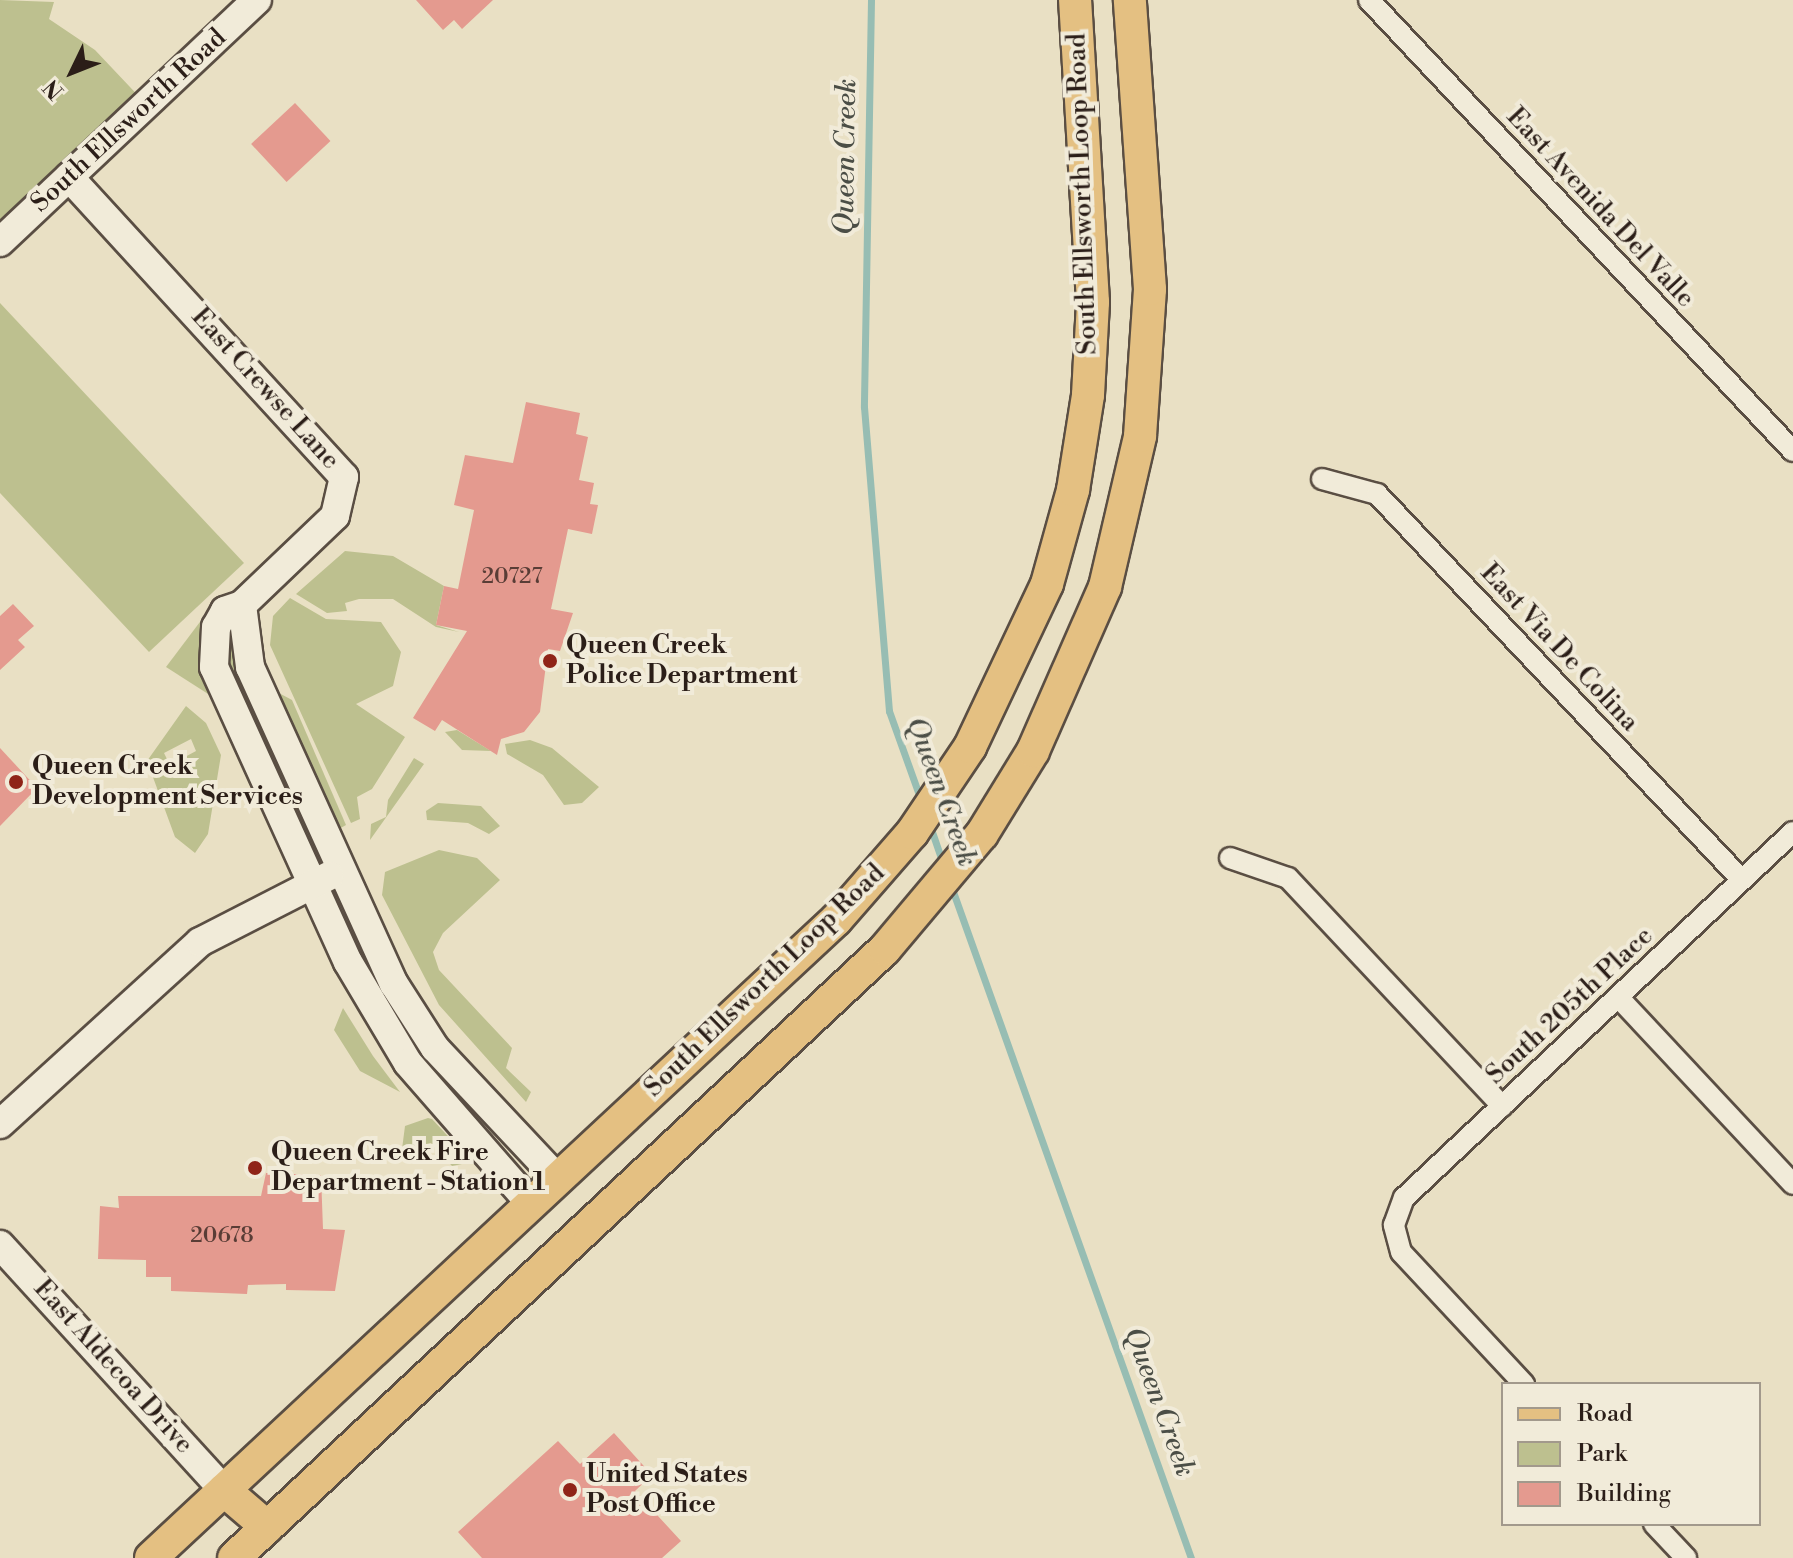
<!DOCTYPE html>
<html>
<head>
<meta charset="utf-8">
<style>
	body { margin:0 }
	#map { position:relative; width:1793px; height:1558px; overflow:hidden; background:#e9e0c4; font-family:"Libre Bodoni",serif }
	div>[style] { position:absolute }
	.green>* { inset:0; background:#bdc08f }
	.stream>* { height:7px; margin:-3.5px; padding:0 3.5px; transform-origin:3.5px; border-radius:3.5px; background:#97bdb3 }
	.building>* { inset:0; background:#e49a8f; transform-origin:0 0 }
	.roads { filter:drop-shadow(2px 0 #5a4e43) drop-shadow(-2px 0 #5a4e43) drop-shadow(0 2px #5a4e43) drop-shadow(0 -2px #5a4e43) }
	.street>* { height:20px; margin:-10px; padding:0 10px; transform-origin:10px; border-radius:10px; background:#f1ebd9 }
	.secondary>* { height:28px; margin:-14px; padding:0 14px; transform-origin:14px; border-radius:14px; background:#f1ebd9 }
	.primary>* { height:32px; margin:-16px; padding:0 16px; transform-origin:16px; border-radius:16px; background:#e4c082 }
	.dots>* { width:22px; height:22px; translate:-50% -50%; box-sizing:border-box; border:4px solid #f1ebd9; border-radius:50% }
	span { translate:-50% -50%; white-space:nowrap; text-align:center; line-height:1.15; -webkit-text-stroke:8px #f1ebd9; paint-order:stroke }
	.number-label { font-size:22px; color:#593d36 }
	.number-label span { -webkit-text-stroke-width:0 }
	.street-label { font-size:26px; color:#2b1e18 }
	.poi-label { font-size:26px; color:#2b1e18; font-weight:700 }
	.left { translate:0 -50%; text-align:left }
	.water-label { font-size:28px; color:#4b4e46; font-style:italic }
	.legend { position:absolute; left:1501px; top:1382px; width:260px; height:144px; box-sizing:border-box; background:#f1ebd9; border:2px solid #a2998c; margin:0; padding:10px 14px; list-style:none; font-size:24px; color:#2b1e18 }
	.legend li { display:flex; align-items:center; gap:16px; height:40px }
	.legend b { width:40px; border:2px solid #a2998c }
	.north { position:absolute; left:32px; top:32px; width:80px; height:80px; -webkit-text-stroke:6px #f1ebd9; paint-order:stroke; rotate:227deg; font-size:22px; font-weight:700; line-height:32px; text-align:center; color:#2b1e18 }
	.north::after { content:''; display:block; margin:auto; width:28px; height:36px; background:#2b1e18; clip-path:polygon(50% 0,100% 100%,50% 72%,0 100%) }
</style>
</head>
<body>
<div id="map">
	<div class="green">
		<div style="clip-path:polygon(0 0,54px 2px,49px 19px,95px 50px,147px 105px,0 242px)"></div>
		<div style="clip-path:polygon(0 303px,244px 563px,149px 652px,0 493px)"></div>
		<div style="clip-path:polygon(345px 551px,393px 556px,444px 586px,436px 625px,459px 632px,436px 627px,393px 599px,359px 599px,345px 603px,347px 611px,327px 613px,296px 594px)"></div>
		<div style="clip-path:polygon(218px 598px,219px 599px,219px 701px,166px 667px)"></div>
		<div style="clip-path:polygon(290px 598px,326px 619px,381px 622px,401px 652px,393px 686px,356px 704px,405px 737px,372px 789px,357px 797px,360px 819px,351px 823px,270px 645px,273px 616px)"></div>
		<div style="clip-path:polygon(232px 621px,235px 661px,309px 838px,234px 684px,223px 651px)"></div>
		<div style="clip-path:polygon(277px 692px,292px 700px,346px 825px,339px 829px)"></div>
		<div style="clip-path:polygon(evenodd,186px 706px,206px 723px,221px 755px,208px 834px,195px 853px,175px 837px,147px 761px,186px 706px,191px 739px,196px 751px,170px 765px,164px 753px,191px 739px)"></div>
		<div style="clip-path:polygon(457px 730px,491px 751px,462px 750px,445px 732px)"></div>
		<div style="clip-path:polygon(530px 740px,552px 748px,599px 787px,582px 803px,564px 805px,543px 775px,507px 754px,505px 744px)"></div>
		<div style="clip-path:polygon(414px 758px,424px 764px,370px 840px,371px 824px,386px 817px,388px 800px)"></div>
		<div style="clip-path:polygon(438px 803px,481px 806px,500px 826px,489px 834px,468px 823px,427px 820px,426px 811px)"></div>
		<div style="clip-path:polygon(439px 850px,477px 858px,500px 880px,443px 933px,433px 952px,439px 970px,512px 1048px,506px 1068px,531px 1092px,526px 1102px,439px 1005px,382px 895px,385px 872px)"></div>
		<div style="clip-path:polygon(343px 1008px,373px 1056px,400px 1092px,360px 1071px,334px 1030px)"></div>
		<div style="clip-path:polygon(428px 1118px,432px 1119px,472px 1162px,452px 1166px,431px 1143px,402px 1149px,405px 1126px)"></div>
	</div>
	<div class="stream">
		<div style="left:871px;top:0;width:407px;rotate:91deg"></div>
		<div style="left:864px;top:407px;width:305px;rotate:85.3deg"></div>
		<div style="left:889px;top:711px;width:98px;rotate:70.3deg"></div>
		<div style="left:930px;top:826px;width:39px;rotate:71deg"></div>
		<div style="left:951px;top:886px;width:714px;rotate:70.35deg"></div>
	</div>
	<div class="building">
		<div style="clip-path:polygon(416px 0,493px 0,462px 29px,454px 20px,443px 30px)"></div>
		<div style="left:295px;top:103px;width:52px;height:60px;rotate:47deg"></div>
		<div style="clip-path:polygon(526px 402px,580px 413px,576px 434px,588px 437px,579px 480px,594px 483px,590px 504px,598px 505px,592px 534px,568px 529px,551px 609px,573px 613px,560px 651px,548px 649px,540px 712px,524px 732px,501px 739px,497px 755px,442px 720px,435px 731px,413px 718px,467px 631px,436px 625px,444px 586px,458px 589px,474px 510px,454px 505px,465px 455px,513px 463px)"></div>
		<div style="clip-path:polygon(13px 604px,34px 626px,18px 640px,25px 647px,0 670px,0 616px)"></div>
		<div style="clip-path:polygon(0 748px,37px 788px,0 826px)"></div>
		<div style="clip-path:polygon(266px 1173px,321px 1175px,323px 1229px,345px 1230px,335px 1291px,286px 1290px,286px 1284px,248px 1285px,247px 1294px,171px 1291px,171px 1277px,146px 1277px,146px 1260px,98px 1259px,100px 1206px,119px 1208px,118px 1196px,261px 1196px)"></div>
		<div style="clip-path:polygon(614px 1433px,652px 1475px,635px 1491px,681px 1541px,662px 1558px,482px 1558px,458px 1532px,558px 1441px,580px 1464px)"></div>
	</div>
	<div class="roads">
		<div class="street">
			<div style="left:1369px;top:0;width:619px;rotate:46.77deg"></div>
			<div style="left:1322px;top:479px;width:57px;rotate:15.3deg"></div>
			<div style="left:1377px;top:494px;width:531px;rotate:46.6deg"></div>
			<div style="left:1230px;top:858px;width:61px;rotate:19deg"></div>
			<div style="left:1288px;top:878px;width:313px;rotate:46.8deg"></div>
			<div style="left:1618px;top:997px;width:256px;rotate:46.9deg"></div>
			<div style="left:1524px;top:1384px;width:180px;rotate:-133deg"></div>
			<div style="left:1401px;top:1252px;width:28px;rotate:-105deg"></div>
			<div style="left:1394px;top:1225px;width:29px;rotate:-70deg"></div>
			<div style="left:1404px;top:1198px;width:534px;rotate:-43.26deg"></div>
			<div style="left:1654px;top:1524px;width:47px;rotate:46.7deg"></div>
		</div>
		<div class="secondary">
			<div style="left:69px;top:177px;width:407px;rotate:47.5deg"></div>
			<div style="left:344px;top:477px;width:40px;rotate:103deg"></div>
			<div style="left:335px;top:516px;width:129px;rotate:136.3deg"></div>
			<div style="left:0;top:242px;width:353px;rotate:-43.3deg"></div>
			<div style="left:242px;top:605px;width:18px;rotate:161deg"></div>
			<div style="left:225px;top:611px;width:18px;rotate:119deg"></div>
			<div style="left:216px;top:627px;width:40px;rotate:92.9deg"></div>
			<div style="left:214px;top:667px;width:324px;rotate:65.6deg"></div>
			<div style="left:348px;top:962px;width:117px;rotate:59.3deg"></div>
			<div style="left:408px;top:1063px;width:187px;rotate:48.9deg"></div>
			<div style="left:242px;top:605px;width:63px;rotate:82.6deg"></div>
			<div style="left:250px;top:667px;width:348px;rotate:65.6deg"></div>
			<div style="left:394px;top:984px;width:76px;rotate:57.4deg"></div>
			<div style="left:435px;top:1048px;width:180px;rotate:46.8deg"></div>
			<div style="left:0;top:1124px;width:270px;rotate:-42.3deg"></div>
			<div style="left:200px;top:942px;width:145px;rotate:-27.1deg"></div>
			<div style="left:0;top:1245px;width:332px;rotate:47.6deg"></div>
		</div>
		<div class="primary">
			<div style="left:224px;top:1490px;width:57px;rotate:40.7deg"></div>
			<div style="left:151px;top:1558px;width:936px;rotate:-42.97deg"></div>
			<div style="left:836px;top:920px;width:116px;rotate:-48.9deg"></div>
			<div style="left:912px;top:833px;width:104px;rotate:-56deg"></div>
			<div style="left:970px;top:747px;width:180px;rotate:-64.7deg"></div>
			<div style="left:1047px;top:584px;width:98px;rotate:-74.5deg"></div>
			<div style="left:1073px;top:490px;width:96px;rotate:-81deg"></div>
			<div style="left:1088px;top:395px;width:93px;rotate:-86.9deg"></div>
			<div style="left:1093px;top:302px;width:303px;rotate:-93.4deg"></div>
			<div style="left:234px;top:1558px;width:891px;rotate:-43.09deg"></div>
			<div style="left:885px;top:949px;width:150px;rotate:-49.9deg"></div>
			<div style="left:982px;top:834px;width:97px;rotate:-58.4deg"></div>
			<div style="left:1033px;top:751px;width:179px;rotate:-66.3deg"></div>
			<div style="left:1105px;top:587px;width:155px;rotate:-76.9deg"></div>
			<div style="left:1140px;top:436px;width:147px;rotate:-86.1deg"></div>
			<div style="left:1150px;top:289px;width:290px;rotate:-94deg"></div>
		</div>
	</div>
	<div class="dots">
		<div style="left:550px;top:661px;background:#8f2418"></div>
		<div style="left:16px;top:782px;background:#8f2418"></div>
		<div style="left:255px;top:1168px;background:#8f2418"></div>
		<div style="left:570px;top:1490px;background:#8f2418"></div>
	</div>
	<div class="number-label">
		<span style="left:512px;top:577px">20727</span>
		<span style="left:222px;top:1236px">20678</span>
	</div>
	<div class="street-label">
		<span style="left:129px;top:121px;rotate:-43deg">South Ellsworth Road</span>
		<span style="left:1083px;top:194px;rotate:-92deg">South Ellsworth Loop Road</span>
		<span style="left:1600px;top:208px;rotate:47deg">East Avenida Del Valle</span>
		<span style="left:265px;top:389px;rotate:48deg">East Crewse Lane</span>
		<span style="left:1559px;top:648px;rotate:47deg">East Via De Colina</span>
		<span style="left:765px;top:981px;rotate:-44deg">South Ellsworth Loop Road</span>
		<span style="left:1570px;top:1006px;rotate:-43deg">South 205th Place</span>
		<span style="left:113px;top:1367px;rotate:48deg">East Aldecoa Drive</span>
	</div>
	<div class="poi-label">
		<span class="left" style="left:566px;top:661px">Queen Creek<br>Police Department</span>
		<span class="left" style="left:32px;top:782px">Queen Creek<br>Development Services</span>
		<span class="left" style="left:271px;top:1168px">Queen Creek Fire<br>Department - Station 1</span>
		<span class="left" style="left:586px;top:1490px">United States<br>Post Office</span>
	</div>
	<div class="water-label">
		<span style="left:846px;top:157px;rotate:-89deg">Queen Creek</span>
		<span style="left:941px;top:792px;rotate:70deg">Queen Creek</span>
		<span style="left:1159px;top:1402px;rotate:70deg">Queen Creek</span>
	</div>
	<ul class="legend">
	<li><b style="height:10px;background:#e4c082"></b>Road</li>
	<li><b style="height:22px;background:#bdc08f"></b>Park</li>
	<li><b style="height:22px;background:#e49a8f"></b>Building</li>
	</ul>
	<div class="north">N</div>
</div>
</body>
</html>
